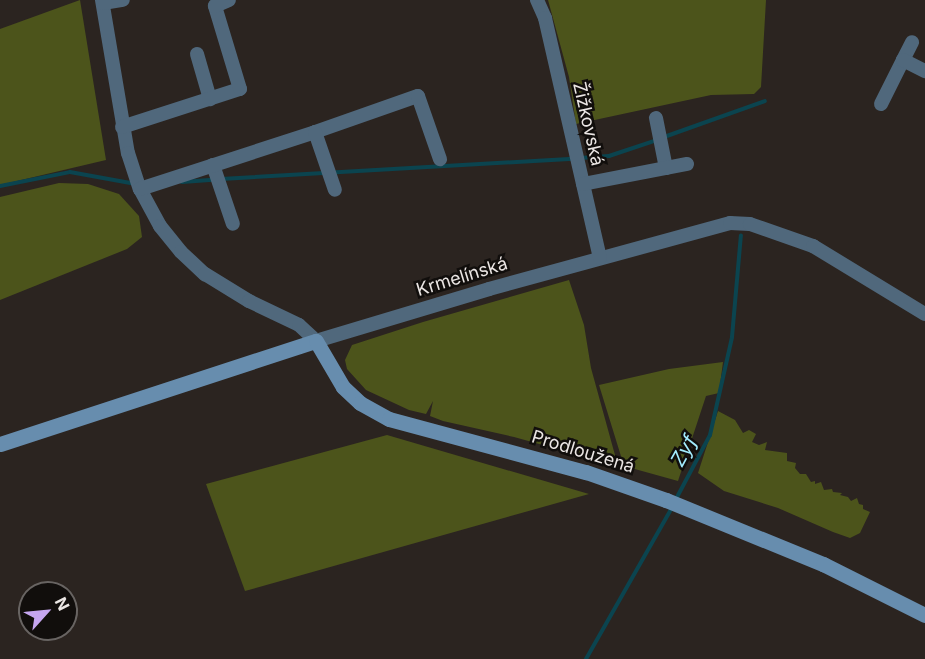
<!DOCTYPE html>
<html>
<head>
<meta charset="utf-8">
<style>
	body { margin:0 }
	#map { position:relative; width:925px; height:659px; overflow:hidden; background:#2b2420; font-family:Inter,sans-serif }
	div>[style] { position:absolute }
	.green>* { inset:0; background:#4c541b }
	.stream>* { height:4px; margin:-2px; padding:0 2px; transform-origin:2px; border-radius:2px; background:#0b444f }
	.street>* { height:14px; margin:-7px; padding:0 7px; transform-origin:7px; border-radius:7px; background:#50687c }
	.secondary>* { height:15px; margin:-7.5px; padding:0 7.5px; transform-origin:7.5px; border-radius:7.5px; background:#678dae }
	span { translate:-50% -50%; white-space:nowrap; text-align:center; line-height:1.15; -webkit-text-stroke:5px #110e0c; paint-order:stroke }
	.street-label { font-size:18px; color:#ebe6e4 }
	.water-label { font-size:20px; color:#a3ecfe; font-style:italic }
	.north { position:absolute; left:18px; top:581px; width:60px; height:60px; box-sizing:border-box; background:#110e0c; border:2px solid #686462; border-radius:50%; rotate:63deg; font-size:16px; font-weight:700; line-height:24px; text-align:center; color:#ebe6e4 }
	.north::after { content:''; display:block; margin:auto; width:21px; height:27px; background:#c6a6f0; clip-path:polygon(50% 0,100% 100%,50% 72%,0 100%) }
</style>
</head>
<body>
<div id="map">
	<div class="green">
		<div style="clip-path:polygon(80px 0,106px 160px,0 185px,0 29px)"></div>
		<div style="clip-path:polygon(548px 0,766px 0,761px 87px,754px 94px,711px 95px,576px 124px,569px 77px)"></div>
		<div style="clip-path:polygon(59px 183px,88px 184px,119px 194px,139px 216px,142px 237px,127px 249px,0 300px,0 197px)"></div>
		<div style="clip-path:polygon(569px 280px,584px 325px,591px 368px,618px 466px,514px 437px,443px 421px,430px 416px,433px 401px,426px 414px,409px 410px,366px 390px,347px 369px,345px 360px,352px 345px,423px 322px)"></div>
		<div style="clip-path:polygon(723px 362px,719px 393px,706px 396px,678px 481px,624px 466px,599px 385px,669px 369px)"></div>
		<div style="clip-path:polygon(718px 411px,735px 420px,743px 433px,749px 430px,756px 434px,752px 442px,759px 445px,767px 442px,765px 450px,787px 453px,787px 461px,796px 463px,795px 468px,800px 474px,806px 474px,811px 482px,815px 481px,815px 484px,821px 482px,824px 490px,832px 489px,833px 492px,842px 493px,840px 495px,848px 497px,851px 501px,857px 498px,859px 504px,863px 505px,863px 509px,870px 512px,860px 533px,850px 538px,833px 532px,778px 508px,724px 491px,698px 473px)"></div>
		<div style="clip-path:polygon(387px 435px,589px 494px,245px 591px,206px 484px)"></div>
	</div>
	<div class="stream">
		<div style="left:664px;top:137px;width:107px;rotate:-19.6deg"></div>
		<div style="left:580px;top:158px;width:29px;rotate:-4deg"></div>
		<div style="left:609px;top:156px;width:51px;rotate:-18.4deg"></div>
		<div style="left:221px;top:179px;width:353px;rotate:-3.3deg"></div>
		<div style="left:182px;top:182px;width:31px;rotate:-4deg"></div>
		<div style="left:0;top:186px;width:71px;rotate:-11.3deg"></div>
		<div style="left:70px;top:172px;width:67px;rotate:10.3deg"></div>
		<div style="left:676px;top:499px;width:72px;rotate:-62deg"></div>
		<div style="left:710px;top:435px;width:100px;rotate:-77.3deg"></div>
		<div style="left:732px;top:337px;width:102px;rotate:-85deg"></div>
		<div style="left:586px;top:659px;width:176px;rotate:-60.4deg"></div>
	</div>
	<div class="street">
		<div style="left:102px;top:0;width:155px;rotate:80.4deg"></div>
		<div style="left:128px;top:153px;width:38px;rotate:72deg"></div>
		<div style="left:140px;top:189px;width:42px;rotate:61.6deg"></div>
		<div style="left:160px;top:226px;width:33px;rotate:51deg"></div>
		<div style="left:181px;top:252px;width:33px;rotate:43deg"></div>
		<div style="left:205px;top:274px;width:52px;rotate:31.5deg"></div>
		<div style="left:249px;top:301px;width:55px;rotate:25.6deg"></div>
		<div style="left:299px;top:325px;width:23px;rotate:43deg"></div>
		<div style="left:316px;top:341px;width:181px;rotate:-16.7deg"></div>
		<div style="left:489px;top:289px;width:250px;rotate:-15.3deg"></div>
		<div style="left:730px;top:223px;width:20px;rotate:3deg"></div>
		<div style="left:750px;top:224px;width:67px;rotate:19.2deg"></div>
		<div style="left:813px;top:246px;width:131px;rotate:31.3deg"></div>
		<div style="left:537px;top:0;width:20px;rotate:66deg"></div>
		<div style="left:545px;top:18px;width:246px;rotate:77.1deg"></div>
		<div style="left:103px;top:3px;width:20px;rotate:-9deg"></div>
		<div style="left:197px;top:54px;width:47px;rotate:73.9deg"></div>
		<div style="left:903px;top:60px;width:20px;rotate:-63deg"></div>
		<div style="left:881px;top:104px;width:49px;rotate:-63.4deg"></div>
		<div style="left:903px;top:60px;width:25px;rotate:27deg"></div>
		<div style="left:656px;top:118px;width:51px;rotate:78.7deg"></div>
		<div style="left:122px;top:127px;width:124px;rotate:-17.9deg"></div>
		<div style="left:240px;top:89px;width:87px;rotate:-106.8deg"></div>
		<div style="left:215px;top:6px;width:15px;rotate:-23deg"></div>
		<div style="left:315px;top:132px;width:109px;rotate:-19.3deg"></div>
		<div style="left:418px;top:96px;width:67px;rotate:70.8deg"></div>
		<div style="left:213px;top:165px;width:62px;rotate:71.3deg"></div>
		<div style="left:583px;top:184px;width:106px;rotate:-10.9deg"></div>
		<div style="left:140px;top:189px;width:184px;rotate:-18deg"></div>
		<div style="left:315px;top:132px;width:61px;rotate:71deg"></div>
	</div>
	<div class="secondary">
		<div style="left:0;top:444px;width:332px;rotate:-18.1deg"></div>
		<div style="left:316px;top:341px;width:53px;rotate:59.6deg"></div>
		<div style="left:343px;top:387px;width:23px;rotate:43deg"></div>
		<div style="left:360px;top:403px;width:33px;rotate:29deg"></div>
		<div style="left:389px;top:419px;width:204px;rotate:15.1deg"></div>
		<div style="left:586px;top:472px;width:85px;rotate:19.3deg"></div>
		<div style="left:666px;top:500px;width:170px;rotate:22.2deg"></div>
		<div style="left:823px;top:564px;width:114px;rotate:26.6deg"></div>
	</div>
	<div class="street-label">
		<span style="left:588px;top:124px;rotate:77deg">Žižkovská</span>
		<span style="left:462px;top:277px;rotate:-17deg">Krmelínská</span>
		<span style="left:583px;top:452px;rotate:17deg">Prodloužená</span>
	</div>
	<div class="water-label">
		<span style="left:684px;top:451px;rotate:-61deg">Zyf</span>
	</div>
	<div class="north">N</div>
</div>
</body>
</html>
